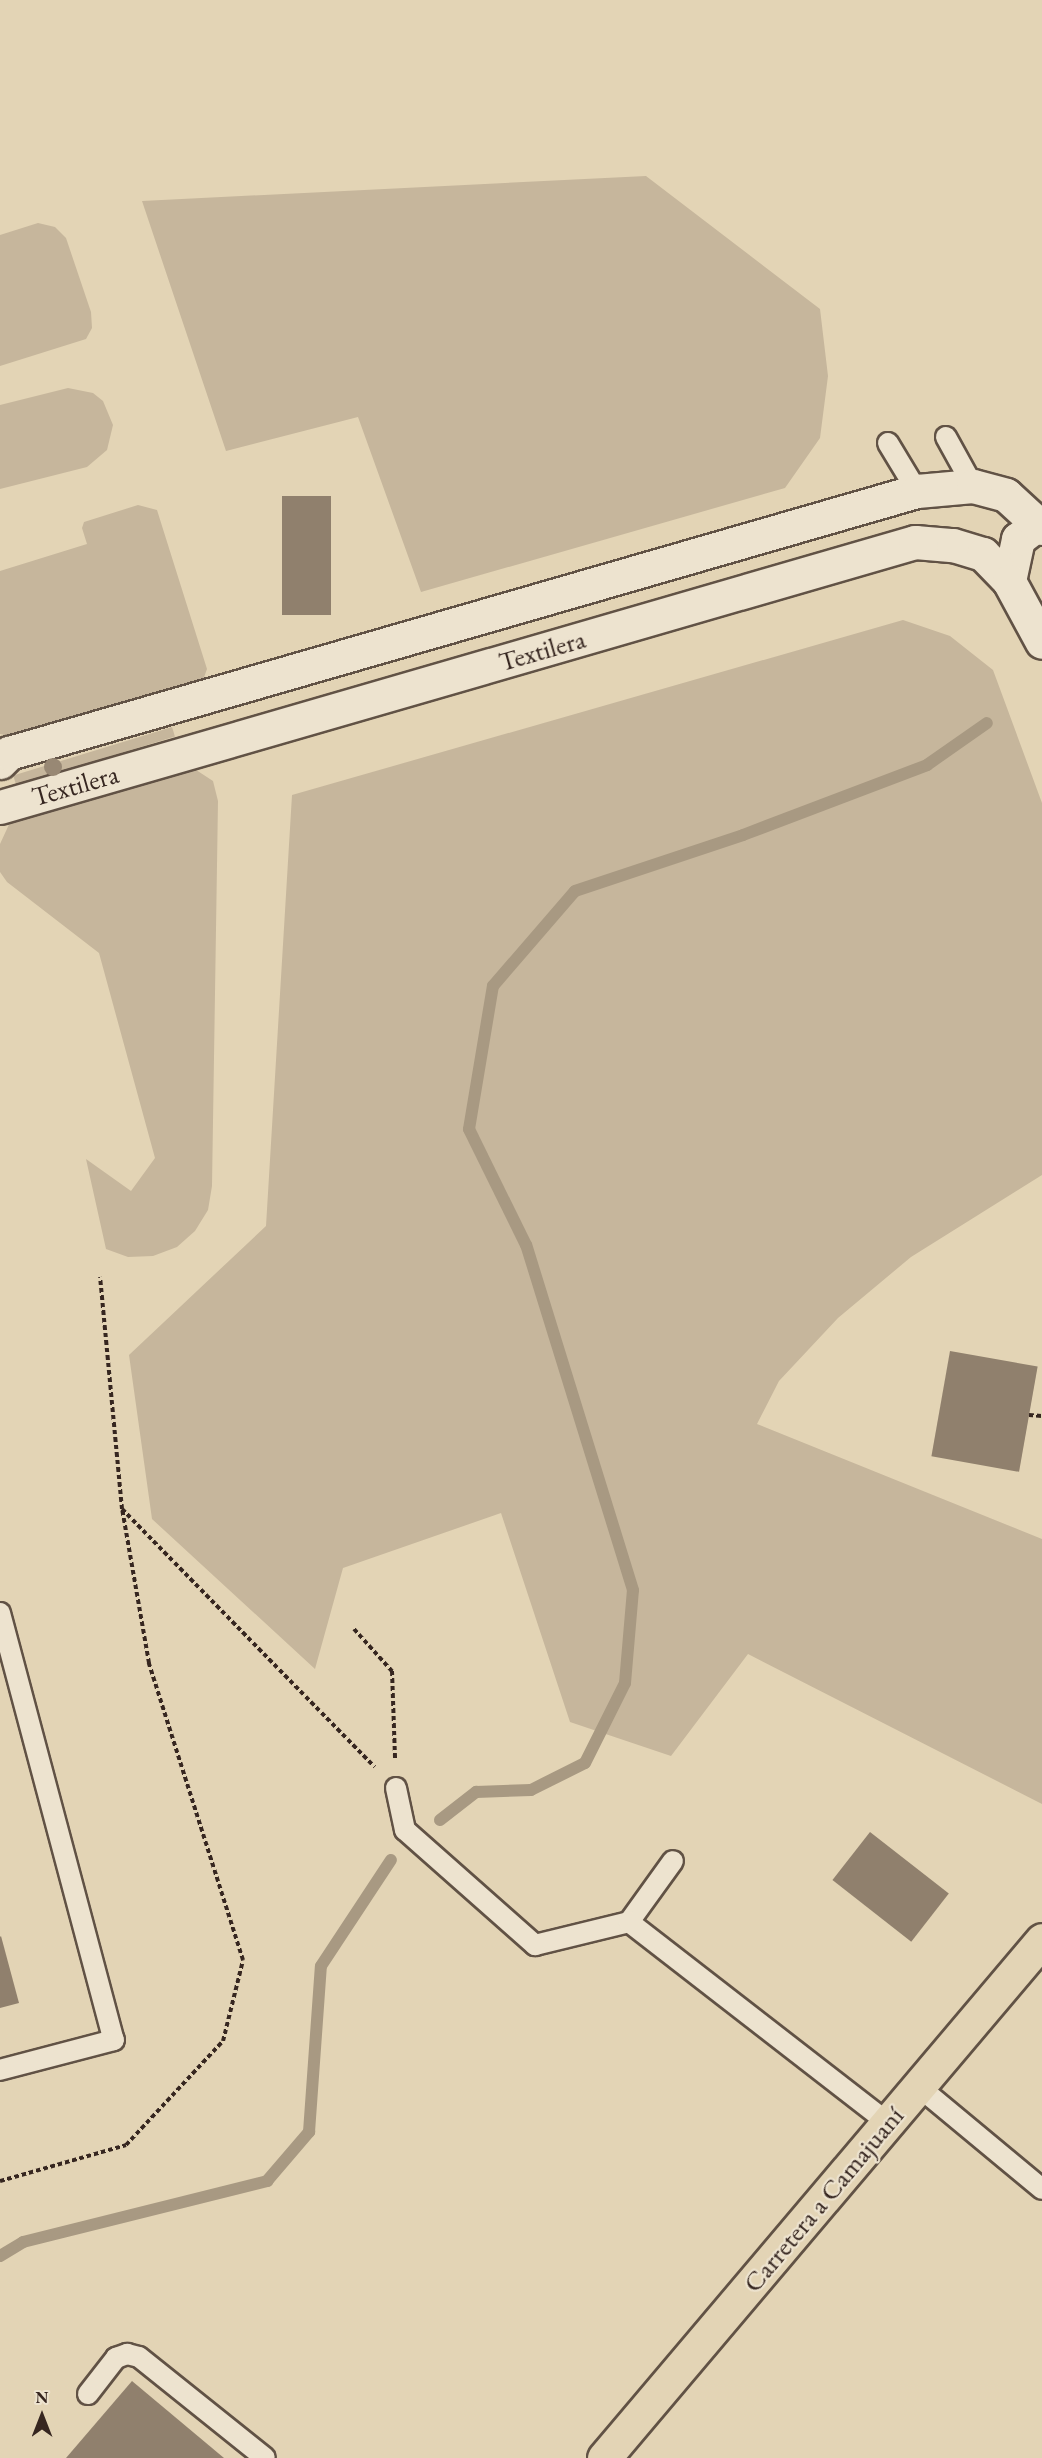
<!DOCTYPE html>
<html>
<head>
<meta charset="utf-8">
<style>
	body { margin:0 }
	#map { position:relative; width:1042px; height:2458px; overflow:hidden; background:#e3d4b5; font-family:"EB Garamond",serif }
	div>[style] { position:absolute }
	.green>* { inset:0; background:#c6b69c; transform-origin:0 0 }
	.stream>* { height:12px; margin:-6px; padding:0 6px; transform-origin:6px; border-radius:6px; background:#a89982 }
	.building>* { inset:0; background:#90806d; transform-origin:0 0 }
	.path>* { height:4px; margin-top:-2px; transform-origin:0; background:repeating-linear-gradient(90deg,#362620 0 4.5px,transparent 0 7.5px) }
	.roads { filter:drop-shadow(2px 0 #615245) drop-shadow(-2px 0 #615245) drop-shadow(0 2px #615245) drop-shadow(0 -2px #615245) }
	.lane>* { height:20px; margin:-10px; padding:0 10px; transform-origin:10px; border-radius:10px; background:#ede3cf }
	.street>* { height:33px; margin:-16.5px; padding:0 16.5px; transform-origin:16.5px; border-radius:16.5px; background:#ede3cf }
	.primary>* { height:33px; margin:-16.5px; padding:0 16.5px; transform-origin:16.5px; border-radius:16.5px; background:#e3d4b5 }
	.trees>* { width:18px; height:18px; margin:-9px; border-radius:50%; background:#988874 }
	span { translate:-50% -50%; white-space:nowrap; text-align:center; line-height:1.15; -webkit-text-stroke:4.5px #ede3cf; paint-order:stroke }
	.street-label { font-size:27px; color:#362620 }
	.north { position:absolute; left:12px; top:2386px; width:60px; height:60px; -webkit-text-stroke:4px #ede3cf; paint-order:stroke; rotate:0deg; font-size:16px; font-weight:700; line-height:24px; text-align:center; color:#362620 }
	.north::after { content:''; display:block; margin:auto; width:21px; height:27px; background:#362620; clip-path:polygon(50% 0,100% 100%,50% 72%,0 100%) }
</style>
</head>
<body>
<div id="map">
	<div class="green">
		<div style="clip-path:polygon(646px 176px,820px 309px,828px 376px,820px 438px,785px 488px,421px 592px,358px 417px,226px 451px,142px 201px)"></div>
		<div style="clip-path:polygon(38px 223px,55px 227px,66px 238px,91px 312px,92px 328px,86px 339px,0 366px,0 235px)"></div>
		<div style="clip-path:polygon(68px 388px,93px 393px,103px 401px,113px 425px,107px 450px,87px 467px,0 489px,0 405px)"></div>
		<div style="clip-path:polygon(138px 505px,157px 510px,207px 669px,203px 680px,13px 736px,0 734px,0 571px,87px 544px,82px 528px,84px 522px)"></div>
		<div style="clip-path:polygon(903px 620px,950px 636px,993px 670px,1042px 803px,1042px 1175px,911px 1257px,838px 1318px,779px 1381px,757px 1424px,1042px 1539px,1042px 1804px,748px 1654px,671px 1756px,570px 1722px,501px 1513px,343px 1568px,315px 1669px,152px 1519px,129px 1355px,266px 1226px,292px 795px)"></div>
		<div style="left:172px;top:727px;width:10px;height:166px;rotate:73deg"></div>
		<div style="clip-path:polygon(190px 766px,213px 781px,218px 801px,212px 1186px,208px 1210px,195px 1231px,177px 1247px,153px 1256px,128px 1257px,106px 1249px,86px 1159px,131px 1191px,155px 1158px,99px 953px,7px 882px,0 872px,0 844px,12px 818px)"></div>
	</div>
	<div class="stream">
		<div style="left:440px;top:1820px;width:46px;rotate:-37.9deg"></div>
		<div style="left:476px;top:1792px;width:55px;rotate:-2.1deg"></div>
		<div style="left:531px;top:1790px;width:60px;rotate:-26.6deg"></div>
		<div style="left:585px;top:1763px;width:89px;rotate:-63.4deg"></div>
		<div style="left:625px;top:1683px;width:93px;rotate:-85.1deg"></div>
		<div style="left:633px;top:1590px;width:361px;rotate:-107.2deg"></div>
		<div style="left:526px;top:1245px;width:129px;rotate:-116.2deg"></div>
		<div style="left:469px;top:1129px;width:145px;rotate:-80.5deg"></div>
		<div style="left:493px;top:986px;width:125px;rotate:-49.2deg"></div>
		<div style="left:575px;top:891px;width:177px;rotate:-18.4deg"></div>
		<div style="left:743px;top:835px;width:197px;rotate:-20.8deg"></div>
		<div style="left:927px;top:765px;width:73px;rotate:-35deg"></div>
		<div style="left:0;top:2256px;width:27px;rotate:-31deg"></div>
		<div style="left:23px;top:2242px;width:252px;rotate:-14deg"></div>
		<div style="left:267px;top:2181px;width:65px;rotate:-49.4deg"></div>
		<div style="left:309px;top:2132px;width:166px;rotate:-85.9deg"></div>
		<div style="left:321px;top:1966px;width:127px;rotate:-56.6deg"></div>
	</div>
	<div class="building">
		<div style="left:282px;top:496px;width:49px;height:119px"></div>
		<div style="left:950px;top:1351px;width:89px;height:107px;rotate:10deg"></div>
		<div style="left:870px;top:1832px;width:100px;height:61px;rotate:38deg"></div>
		<div style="clip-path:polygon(1px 1936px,19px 2003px,0 2008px,0 1937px)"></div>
		<div style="clip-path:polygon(132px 2381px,224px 2458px,66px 2458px)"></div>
	</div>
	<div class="path">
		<div style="left:1029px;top:1415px;width:13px;rotate:4deg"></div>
		<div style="left:122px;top:1509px;width:361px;rotate:45.6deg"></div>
		<div style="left:354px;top:1629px;width:57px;rotate:47.9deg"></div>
		<div style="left:392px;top:1671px;width:88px;rotate:88deg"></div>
		<div style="left:0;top:2181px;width:131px;rotate:-15.9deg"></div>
		<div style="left:126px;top:2145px;width:142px;rotate:-47deg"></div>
		<div style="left:223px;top:2041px;width:83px;rotate:-76.1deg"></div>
		<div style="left:243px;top:1960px;width:312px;rotate:-107.6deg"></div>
		<div style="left:149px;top:1663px;width:156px;rotate:-99.9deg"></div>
		<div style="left:122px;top:1509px;width:233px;rotate:-95.4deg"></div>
	</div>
	<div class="roads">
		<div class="lane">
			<div style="left:946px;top:437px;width:56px;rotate:61.1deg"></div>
			<div style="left:888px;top:443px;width:56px;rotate:58.9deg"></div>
			<div style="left:0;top:1613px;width:442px;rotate:75.1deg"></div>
			<div style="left:114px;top:2040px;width:118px;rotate:165.3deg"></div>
			<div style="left:396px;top:1788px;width:43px;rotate:77.9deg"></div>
			<div style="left:405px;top:1830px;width:174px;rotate:41.5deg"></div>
			<div style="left:535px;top:1945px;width:97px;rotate:-13.7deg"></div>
			<div style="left:629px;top:1922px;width:75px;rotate:-54.2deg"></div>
			<div style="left:629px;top:1922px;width:328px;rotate:37.8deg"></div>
			<div style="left:918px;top:2086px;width:161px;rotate:39.7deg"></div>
			<div style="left:88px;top:2394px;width:46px;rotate:-52.1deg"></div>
			<div style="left:116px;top:2358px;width:12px;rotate:-20deg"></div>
			<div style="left:127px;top:2354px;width:12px;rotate:14deg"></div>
			<div style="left:139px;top:2357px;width:161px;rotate:38.7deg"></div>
		</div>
		<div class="street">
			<div style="left:1009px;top:581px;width:43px;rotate:-77.9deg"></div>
			<div style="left:1018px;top:539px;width:26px;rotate:-37deg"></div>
			<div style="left:0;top:762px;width:13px;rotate:-45deg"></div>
			<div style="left:9px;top:753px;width:945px;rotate:-16.1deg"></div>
			<div style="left:917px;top:491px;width:56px;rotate:-5.1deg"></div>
			<div style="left:973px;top:486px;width:34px;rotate:15deg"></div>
			<div style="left:1006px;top:495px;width:49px;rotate:42.5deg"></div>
			<div style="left:0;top:807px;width:953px;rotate:-16.15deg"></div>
			<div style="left:915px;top:542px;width:38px;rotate:5deg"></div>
			<div style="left:953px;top:545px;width:31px;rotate:17deg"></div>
			<div style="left:983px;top:554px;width:37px;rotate:46deg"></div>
			<div style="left:1009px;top:581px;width:69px;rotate:61.6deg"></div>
		</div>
		<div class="primary">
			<div style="left:604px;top:2458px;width:678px;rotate:-49.78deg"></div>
		</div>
	</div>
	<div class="trees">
		<div style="left:53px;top:767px"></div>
	</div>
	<div class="street-label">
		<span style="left:542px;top:650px;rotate:-16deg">Textilera</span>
		<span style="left:75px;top:785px;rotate:-16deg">Textilera</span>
		<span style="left:823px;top:2199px;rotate:-50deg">Carretera a Camajuaní</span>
	</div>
	<div class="north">N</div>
</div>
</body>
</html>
